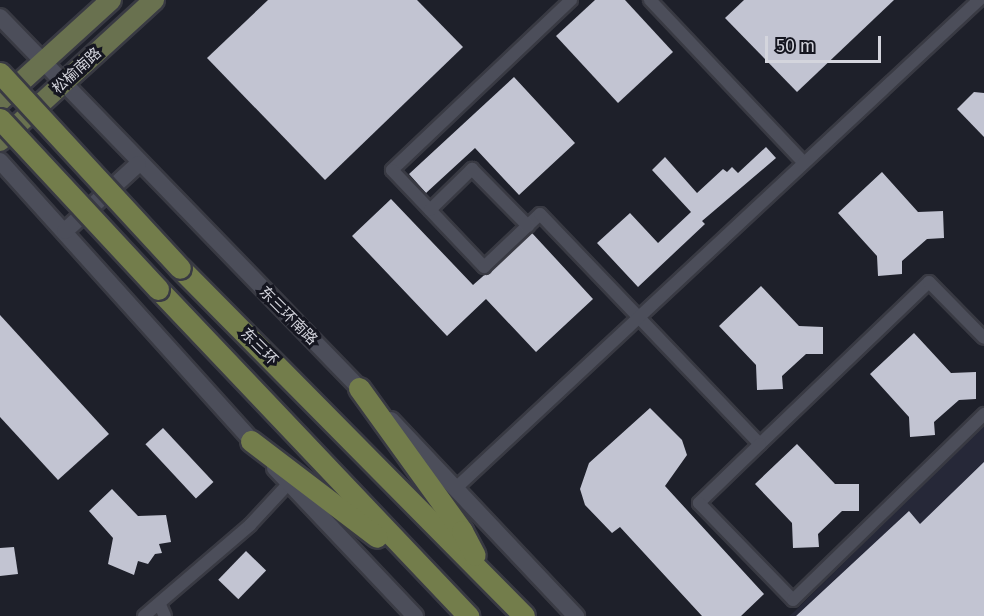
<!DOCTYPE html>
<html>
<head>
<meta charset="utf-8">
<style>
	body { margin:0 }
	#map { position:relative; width:984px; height:616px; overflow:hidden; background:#1e202a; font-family:"Fira Sans","Noto Sans SC",sans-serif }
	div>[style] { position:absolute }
	.built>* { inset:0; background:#262838 }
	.building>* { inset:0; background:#c2c4d2; transform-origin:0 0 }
	.roads { filter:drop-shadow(2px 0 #393a43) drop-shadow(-2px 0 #393a43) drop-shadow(0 2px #393a43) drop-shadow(0 -2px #393a43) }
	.minor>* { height:12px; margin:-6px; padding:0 6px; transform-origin:6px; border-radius:6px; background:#4c4e5a }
	.tertiary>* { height:16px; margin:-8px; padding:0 8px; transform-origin:8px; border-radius:8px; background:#4c4e5a }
	.primary>* { height:20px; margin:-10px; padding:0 10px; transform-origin:10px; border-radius:10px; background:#69714f }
	.trunk>* { height:21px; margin:-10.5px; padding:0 10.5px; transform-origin:10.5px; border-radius:10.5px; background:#737d4b }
	.bridges { filter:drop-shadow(2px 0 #393a43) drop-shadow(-2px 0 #393a43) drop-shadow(0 2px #393a43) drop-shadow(0 -2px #393a43) }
	.trunk-bridge>* { height:21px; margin:-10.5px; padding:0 10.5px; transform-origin:10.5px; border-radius:10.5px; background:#737d4b }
	span { translate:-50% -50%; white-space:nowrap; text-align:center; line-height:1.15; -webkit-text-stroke:6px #151620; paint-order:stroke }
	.street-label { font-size:15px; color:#d4d5dd }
	.scale { position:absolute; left:765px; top:36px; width:116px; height:27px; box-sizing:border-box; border:3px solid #d4d5dd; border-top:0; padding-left:8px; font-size:18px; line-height:21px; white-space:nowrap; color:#d4d5dd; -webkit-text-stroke:4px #151620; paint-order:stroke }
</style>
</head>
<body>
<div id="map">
	<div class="built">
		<div style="clip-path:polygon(984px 425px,984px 616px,789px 616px,794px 612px)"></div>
	</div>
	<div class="building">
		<div style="clip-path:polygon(268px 0,417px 0,463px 47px,325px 180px,207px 58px)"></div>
		<div style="clip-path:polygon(595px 0,625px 0,673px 52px,618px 103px,556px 36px)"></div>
		<div style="clip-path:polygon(744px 0,894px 0,797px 92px,725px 18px)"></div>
		<div style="clip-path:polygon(514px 77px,575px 143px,519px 195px,475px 148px,426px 193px,409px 174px)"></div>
		<div style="clip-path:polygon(974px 92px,984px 93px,984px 137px,957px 109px)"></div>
		<div style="clip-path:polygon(766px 147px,776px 158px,702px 221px,705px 224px,638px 287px,597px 243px,630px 213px,658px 243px,691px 212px,652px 170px,665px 157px,697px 193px,723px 169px,727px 172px,732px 167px,738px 173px)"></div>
		<div style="clip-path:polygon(882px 172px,918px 212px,943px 211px,944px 238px,927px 239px,902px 261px,902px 274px,878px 276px,877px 256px,838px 213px)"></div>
		<div style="clip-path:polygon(391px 199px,473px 285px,532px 233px,593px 299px,536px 352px,486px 299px,447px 336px,352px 236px)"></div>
		<div style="clip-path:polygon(761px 286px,799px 326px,823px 327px,823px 354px,806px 354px,782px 376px,783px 389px,757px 390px,756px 365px,719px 326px)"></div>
		<div style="clip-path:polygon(0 315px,109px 434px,58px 480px,0 417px)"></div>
		<div style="clip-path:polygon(914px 333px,951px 373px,976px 372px,976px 399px,959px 400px,934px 422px,935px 435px,910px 437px,909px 417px,870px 374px)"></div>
		<div style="clip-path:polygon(650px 408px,682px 440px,687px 455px,665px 486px,764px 594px,741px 616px,702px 616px,620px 527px,612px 533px,585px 505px,580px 489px,589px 463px)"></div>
		<div style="left:163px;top:428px;width:74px;height:24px;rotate:47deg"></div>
		<div style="clip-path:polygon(797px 444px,835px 484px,859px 484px,859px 511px,842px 511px,818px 534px,819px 547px,793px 548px,792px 523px,755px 484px)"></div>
		<div style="clip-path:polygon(984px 462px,984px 616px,796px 616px,909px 511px,920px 524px)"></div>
		<div style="clip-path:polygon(112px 489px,138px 516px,166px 515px,171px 542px,159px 544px,162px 553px,155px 554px,148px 564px,138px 561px,134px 575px,108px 564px,113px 538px,89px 511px)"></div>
		<div style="clip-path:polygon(14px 547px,18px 574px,0 576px,0 548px)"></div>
		<div style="left:246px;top:551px;width:28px;height:40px;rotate:44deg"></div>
	</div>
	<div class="roads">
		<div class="minor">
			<div style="left:571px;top:0;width:247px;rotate:136.5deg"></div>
			<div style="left:392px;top:170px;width:134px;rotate:46.5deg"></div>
			<div style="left:484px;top:267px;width:77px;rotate:-43.4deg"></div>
			<div style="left:540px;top:214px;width:318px;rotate:46.3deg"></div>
			<div style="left:760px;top:444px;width:234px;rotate:-43.8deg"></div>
			<div style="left:929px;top:282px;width:78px;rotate:45.5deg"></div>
			<div style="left:650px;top:0;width:224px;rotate:46.6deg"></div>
			<div style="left:430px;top:210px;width:59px;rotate:-44.3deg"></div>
			<div style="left:472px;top:169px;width:80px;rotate:45.5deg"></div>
			<div style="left:760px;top:444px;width:85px;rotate:136deg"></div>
			<div style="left:699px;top:503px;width:135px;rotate:45.9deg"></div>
			<div style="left:793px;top:600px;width:267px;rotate:-44.2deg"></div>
			<div style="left:457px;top:487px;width:714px;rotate:-43.01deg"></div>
			<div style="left:160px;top:605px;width:12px;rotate:66deg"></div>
			<div style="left:144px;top:616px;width:140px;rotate:-40.6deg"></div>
			<div style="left:250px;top:525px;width:57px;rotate:-47.1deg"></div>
		</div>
		<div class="tertiary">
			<div style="left:0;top:17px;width:528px;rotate:45.92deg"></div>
			<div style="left:0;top:161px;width:386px;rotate:48deg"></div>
			<div style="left:65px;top:231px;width:99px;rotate:-42.5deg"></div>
			<div style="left:391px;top:420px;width:270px;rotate:46.7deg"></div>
			<div style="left:275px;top:468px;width:204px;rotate:46.6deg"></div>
		</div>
		<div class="primary">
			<div style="left:0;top:101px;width:150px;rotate:-42.3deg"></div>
			<div style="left:0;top:141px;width:209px;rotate:-42.5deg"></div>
		</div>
		<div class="trunk">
			<div style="left:180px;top:268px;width:489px;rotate:45.3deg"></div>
			<div style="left:158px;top:289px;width:451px;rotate:46.5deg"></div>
			<div style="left:359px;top:388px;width:176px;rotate:54.2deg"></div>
			<div style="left:462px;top:531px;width:27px;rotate:62deg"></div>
			<div style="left:251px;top:441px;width:158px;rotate:37.3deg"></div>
		</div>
	</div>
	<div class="bridges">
		<div class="trunk-bridge">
			<div style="left:0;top:73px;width:265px;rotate:47.3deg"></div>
			<div style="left:0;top:119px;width:232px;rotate:47.1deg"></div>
		</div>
	</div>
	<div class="street-label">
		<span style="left:77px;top:71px;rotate:-42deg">松榆南路</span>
		<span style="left:288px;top:316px;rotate:45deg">东三环南路</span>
		<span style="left:259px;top:347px;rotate:45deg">东三环</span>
	</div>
	<div class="scale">50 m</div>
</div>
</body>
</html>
